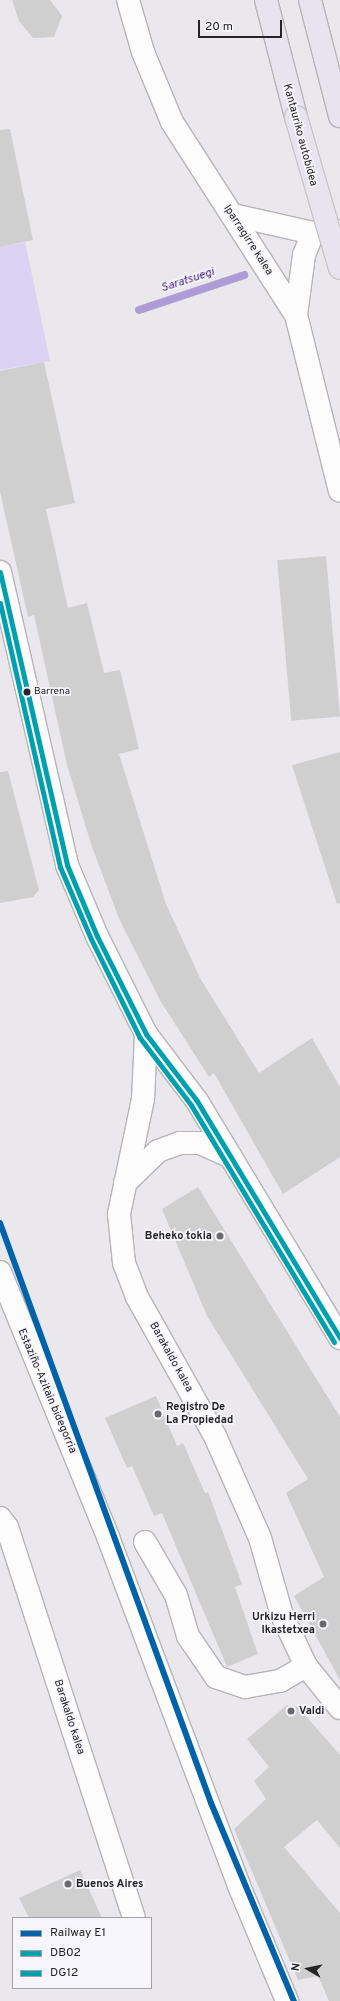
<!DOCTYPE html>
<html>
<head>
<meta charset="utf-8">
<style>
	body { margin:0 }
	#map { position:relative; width:340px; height:2001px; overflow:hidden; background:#eae8ec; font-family:Overpass,sans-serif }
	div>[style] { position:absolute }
	.green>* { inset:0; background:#dbd2f4 }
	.stream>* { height:8px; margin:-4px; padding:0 4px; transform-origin:4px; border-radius:4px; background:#ad9cd5 }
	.building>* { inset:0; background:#cfcfcf; transform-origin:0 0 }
	.roads { filter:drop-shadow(1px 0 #b6b4b7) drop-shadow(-1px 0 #b6b4b7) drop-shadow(0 1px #b6b4b7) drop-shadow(0 -1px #b6b4b7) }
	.pedestrian>* { height:22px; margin:-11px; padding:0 11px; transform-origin:11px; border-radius:11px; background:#fcfcfc }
	.minor>* { height:22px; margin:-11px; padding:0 11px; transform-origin:11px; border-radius:11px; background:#fcfcfc }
	.tertiary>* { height:22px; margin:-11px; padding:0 11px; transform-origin:11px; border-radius:11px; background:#fcfcfc }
	.motorway>* { height:22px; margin:-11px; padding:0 11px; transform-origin:11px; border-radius:11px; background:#e7e3ef }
	.bridges { filter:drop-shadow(1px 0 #c8c7c8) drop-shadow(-1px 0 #c8c7c8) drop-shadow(0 1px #c8c7c8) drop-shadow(0 -1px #c8c7c8) }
	.motorway-bridge>* { height:22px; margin:-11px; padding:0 11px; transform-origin:11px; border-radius:11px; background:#e7e3ef }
	.bus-1>* { height:5px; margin:-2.5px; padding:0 2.5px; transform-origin:2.5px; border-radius:2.5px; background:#00a0ae }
	.bus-2>* { height:5px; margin:-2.5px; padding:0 2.5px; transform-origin:2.5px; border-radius:2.5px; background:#00a0ae }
	.rail-1>* { height:6px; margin:-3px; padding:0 3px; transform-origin:3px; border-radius:3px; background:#0063a9 }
	.dots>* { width:11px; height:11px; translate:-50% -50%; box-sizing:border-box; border:2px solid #f6f5fb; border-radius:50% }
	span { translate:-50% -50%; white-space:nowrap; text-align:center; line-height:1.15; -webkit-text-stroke:3.5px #f6f5fb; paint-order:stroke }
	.bus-label { font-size:10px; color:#242325 }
	.left { translate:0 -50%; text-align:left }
	.street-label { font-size:11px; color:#242325 }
	.poi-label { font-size:11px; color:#242325; font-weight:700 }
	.right { translate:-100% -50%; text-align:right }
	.water-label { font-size:12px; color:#472180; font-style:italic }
	.legend { position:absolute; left:12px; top:1917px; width:140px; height:72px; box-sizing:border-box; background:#f6f5fb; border:1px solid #a2a1a5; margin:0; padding:5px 7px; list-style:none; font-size:12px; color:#242325 }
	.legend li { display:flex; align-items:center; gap:8px; height:20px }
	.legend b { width:20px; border:1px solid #a2a1a5 }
	.north { position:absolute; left:288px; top:1949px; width:40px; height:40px; -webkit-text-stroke:3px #f6f5fb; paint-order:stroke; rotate:279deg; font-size:11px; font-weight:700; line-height:16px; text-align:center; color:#242325 }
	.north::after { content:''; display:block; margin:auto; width:14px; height:18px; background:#242325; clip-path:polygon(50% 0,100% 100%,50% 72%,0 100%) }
	.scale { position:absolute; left:198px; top:20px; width:84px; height:18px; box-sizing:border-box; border:2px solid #242325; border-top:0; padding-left:5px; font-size:12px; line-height:14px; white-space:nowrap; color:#242325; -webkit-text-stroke:3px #f6f5fb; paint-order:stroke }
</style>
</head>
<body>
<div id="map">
	<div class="green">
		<div style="clip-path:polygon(25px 242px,50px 361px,0 370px,0 247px)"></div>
	</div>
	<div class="stream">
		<div style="left:139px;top:310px;width:111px;rotate:-18.4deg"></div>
	</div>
	<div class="building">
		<div style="clip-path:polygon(12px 0,50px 0,62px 16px,54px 37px,33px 38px,19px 21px)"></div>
		<div style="clip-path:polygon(10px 129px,33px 240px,0 247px,0 130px)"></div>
		<div style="clip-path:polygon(44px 362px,75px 503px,46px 509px,68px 608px,87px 603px,104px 673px,120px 670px,139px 749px,119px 754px,166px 904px,200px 978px,259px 1073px,312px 1038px,340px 1087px,340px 1157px,283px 1194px,214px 1073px,209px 1077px,161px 1002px,120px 921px,92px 847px,67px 765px,34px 615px,28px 617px,0 492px,0 371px)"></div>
		<div style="left:326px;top:556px;width:161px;height:49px;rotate:85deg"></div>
		<div style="clip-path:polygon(340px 752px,340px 903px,337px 904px,292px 765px)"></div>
		<div style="clip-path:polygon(8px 771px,39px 890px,33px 897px,0 903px,0 772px)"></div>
		<div style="clip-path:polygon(198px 1187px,340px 1417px,340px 1680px,294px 1596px,324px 1577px,286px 1493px,308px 1479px,207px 1316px,162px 1209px)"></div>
		<div style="clip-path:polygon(156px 1396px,177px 1446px,183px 1443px,205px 1493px,208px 1492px,242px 1584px,235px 1587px,258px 1654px,227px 1667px,162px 1513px,154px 1516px,132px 1466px,127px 1468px,105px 1418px)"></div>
		<div style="clip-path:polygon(287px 1705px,298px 1707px,340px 1755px,340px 1848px,317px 1820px,284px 1847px,340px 1913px,340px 2001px,329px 2001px,318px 1976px,298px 1980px,234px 1829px,266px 1799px,254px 1781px,269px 1767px,247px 1739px)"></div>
		<div style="clip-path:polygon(80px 1870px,102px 1918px,29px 1918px,19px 1898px)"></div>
	</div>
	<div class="roads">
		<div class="pedestrian">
			<div style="left:0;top:1272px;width:286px;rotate:67.8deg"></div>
			<div style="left:108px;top:1537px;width:373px;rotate:69.4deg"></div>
			<div style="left:239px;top:1886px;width:125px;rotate:67.3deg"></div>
		</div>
		<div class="minor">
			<div style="left:128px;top:0;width:54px;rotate:73.9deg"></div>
			<div style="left:143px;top:52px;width:76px;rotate:67.5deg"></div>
			<div style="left:172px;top:122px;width:229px;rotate:57.3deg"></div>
			<div style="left:296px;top:315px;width:181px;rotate:76deg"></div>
			<div style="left:233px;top:215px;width:82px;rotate:12.7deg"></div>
			<div style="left:313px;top:233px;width:27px;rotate:-4deg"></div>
			<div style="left:296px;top:315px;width:61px;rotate:-82.4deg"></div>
			<div style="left:304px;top:255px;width:24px;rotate:-68deg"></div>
			<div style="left:0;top:1518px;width:11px;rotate:52deg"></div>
			<div style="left:7px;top:1527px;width:411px;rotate:72deg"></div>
			<div style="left:145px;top:1542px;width:61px;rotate:59.7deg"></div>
			<div style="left:176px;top:1595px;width:43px;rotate:73.7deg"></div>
			<div style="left:188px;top:1636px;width:50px;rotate:55.7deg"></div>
			<div style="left:216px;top:1677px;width:31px;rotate:19deg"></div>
			<div style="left:245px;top:1687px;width:36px;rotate:-10deg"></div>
			<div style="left:280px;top:1681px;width:30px;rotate:-30deg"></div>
		</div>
		<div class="tertiary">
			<div style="left:0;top:572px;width:301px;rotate:77.1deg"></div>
			<div style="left:67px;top:865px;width:77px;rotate:67.1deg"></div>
			<div style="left:97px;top:936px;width:110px;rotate:63.4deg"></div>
			<div style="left:146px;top:1034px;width:84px;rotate:52.7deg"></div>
			<div style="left:197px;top:1101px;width:277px;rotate:58.9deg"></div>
			<div style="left:146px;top:1034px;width:65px;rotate:92.6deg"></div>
			<div style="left:143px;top:1099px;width:117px;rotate:101.8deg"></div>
			<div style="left:119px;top:1214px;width:49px;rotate:84.2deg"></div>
			<div style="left:124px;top:1263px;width:36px;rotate:69deg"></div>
			<div style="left:137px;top:1297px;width:159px;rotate:60.7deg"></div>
			<div style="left:215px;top:1436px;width:111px;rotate:66.2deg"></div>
			<div style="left:260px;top:1538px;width:80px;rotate:74.1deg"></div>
			<div style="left:282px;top:1615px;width:56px;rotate:64.8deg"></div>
			<div style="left:306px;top:1666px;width:54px;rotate:51deg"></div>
			<div style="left:125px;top:1183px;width:46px;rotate:-44.1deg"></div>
			<div style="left:158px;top:1151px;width:23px;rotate:-20deg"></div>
			<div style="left:180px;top:1143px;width:20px"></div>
			<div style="left:200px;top:1143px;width:34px;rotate:24deg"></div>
		</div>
		<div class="motorway">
			<div style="left:266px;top:0;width:121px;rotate:75.6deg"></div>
			<div style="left:310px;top:0;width:120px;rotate:75.5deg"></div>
		</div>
	</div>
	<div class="bridges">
		<div class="motorway-bridge">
			<div style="left:296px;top:117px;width:157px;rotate:73.8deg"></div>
		</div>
	</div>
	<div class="bus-1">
		<div style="left:0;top:572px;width:301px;rotate:77.1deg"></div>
		<div style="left:67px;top:865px;width:77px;rotate:67.1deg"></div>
		<div style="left:97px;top:936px;width:110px;rotate:63.4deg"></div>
		<div style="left:146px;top:1034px;width:84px;rotate:52.7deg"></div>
		<div style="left:197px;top:1101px;width:277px;rotate:58.9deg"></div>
	</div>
	<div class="bus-2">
		<div style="left:0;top:603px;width:271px;rotate:77.2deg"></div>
		<div style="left:60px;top:867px;width:78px;rotate:66.7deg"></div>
		<div style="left:91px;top:939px;width:110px;rotate:63.7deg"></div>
		<div style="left:140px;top:1038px;width:84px;rotate:52.7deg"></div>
		<div style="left:191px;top:1105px;width:277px;rotate:58.9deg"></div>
	</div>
	<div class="rail-1">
		<div style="left:0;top:1223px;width:617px;rotate:70.01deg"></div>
		<div style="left:211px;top:1803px;width:215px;rotate:67.3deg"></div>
	</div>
	<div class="dots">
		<div style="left:27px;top:692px;background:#242325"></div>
		<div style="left:220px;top:1236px;background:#69686b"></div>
		<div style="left:158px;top:1414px;background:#69686b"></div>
		<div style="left:323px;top:1624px;background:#69686b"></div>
		<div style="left:291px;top:1711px;background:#69686b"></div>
		<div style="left:68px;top:1884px;background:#69686b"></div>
	</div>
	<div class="bus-label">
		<span class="left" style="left:34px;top:692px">Barrena</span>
	</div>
	<div class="street-label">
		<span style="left:300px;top:135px;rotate:75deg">Kantauriko autobidea</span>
		<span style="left:248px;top:240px;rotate:57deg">Iparragirre kalea</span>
		<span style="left:171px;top:1357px;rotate:61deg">Barakaldo kalea</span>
		<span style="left:47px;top:1391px;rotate:67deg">Estaziño-Azitain bidegorria</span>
		<span style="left:69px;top:1717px;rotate:72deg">Barakaldo kalea</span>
	</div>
	<div class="poi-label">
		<span class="right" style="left:212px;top:1236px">Beheko tokia</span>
		<span class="left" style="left:166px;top:1414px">Registro De<br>La Propiedad</span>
		<span class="right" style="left:315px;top:1624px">Urkizu Herri<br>Ikastetxea</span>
		<span class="left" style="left:299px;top:1711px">Valdi</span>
		<span class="left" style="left:76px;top:1884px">Buenos Aires</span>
	</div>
	<div class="water-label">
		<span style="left:188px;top:281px;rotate:-18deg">Saratsuegi</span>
	</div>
	<ul class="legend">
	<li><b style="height:5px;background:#0063a9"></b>Railway E1</li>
	<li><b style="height:5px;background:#00a0ae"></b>DB02</li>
	<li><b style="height:5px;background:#00a0ae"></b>DG12</li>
	</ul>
	<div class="north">N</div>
	<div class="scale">20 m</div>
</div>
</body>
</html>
